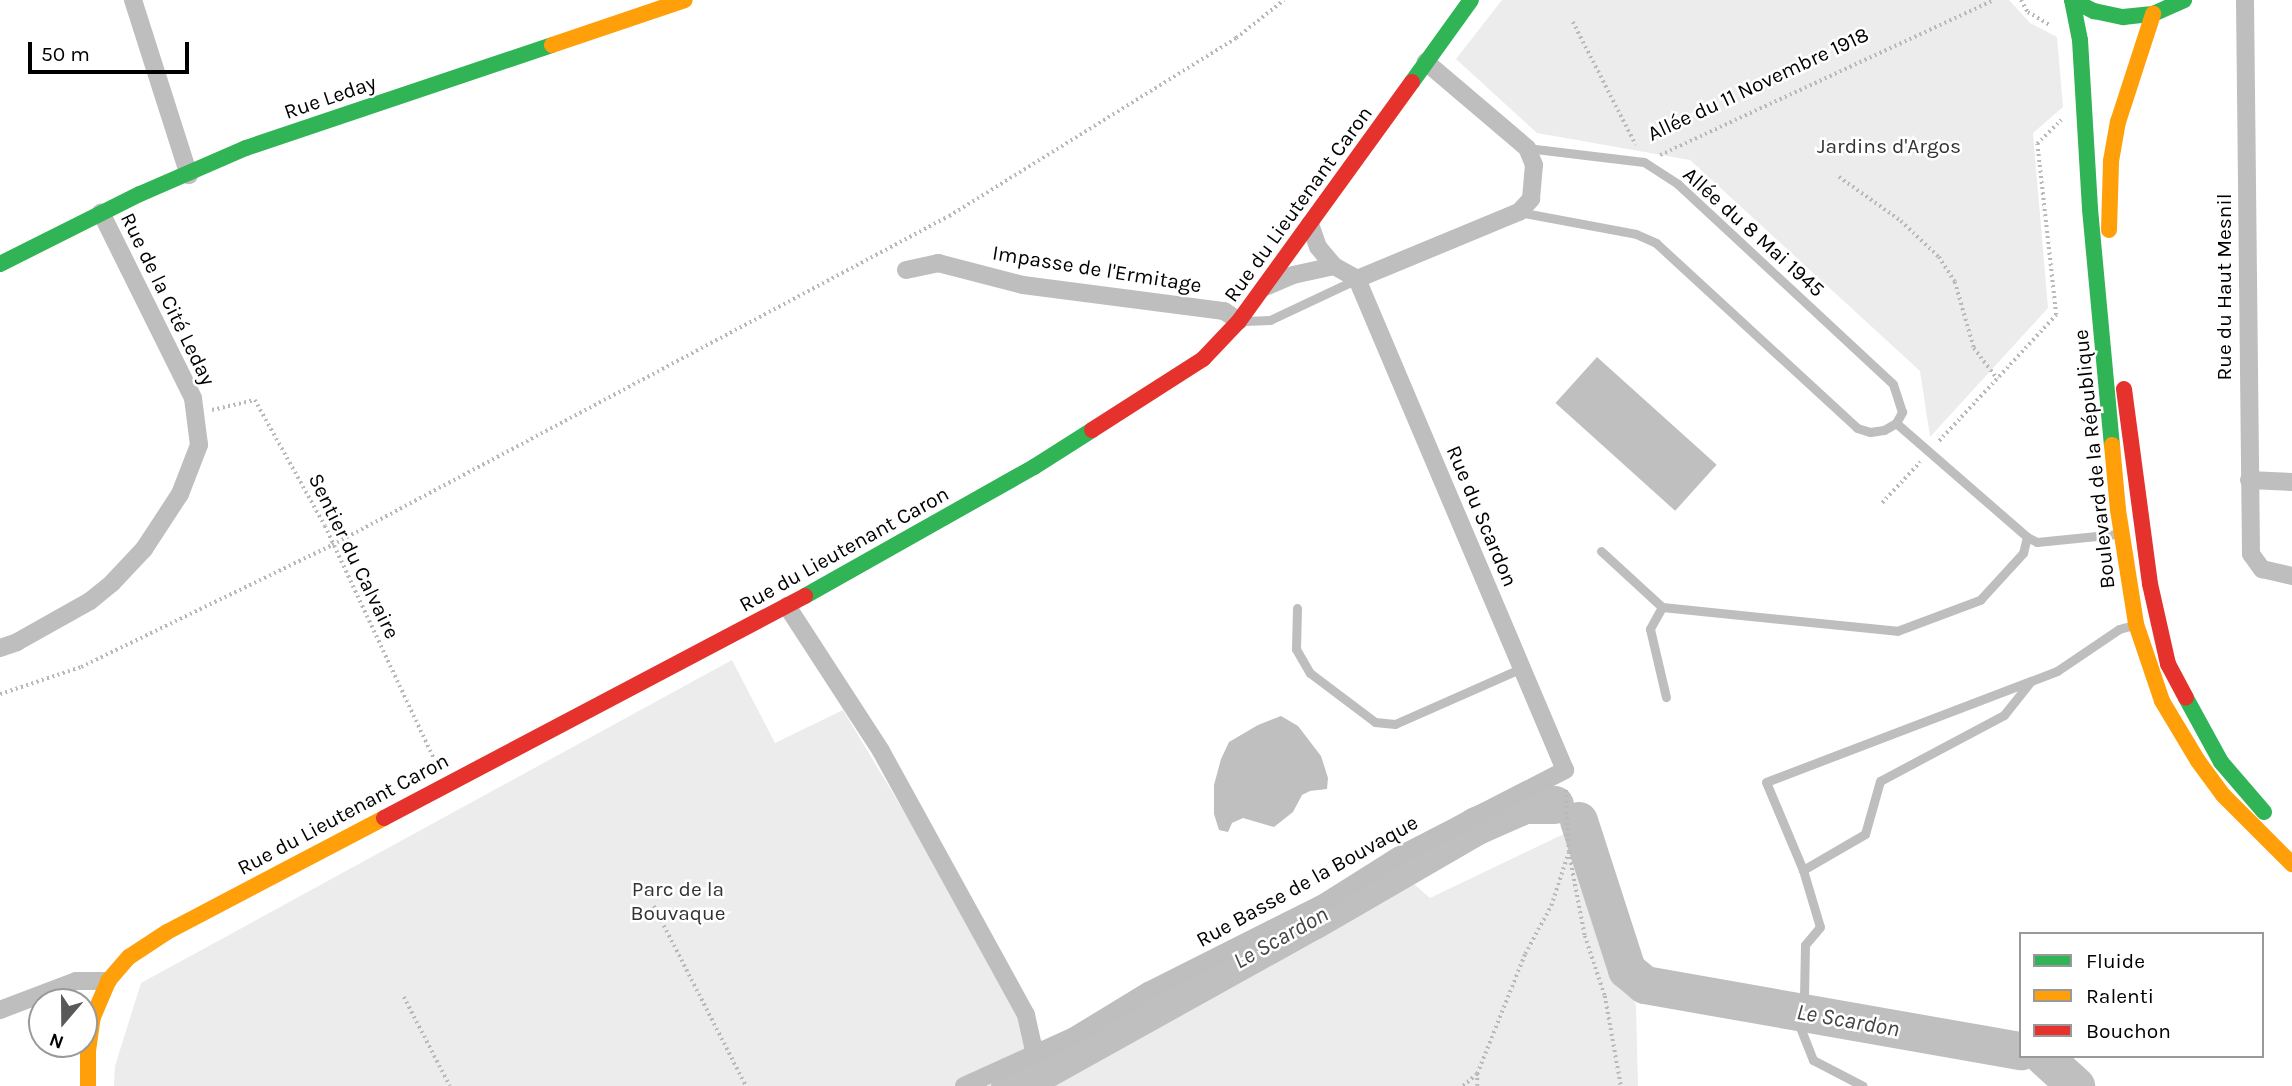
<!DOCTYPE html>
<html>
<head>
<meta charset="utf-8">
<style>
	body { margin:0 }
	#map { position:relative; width:2292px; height:1086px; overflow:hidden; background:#fff; font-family:Karla,sans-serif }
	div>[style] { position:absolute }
	.green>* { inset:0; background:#ececec }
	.water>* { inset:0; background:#bfbfbf; transform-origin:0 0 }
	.river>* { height:38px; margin:-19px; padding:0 19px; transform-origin:19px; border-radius:19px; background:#bfbfbf }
	.path>* { height:3.5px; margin-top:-1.75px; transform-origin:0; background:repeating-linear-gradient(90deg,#b9b9b9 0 2px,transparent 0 5.5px) }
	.lane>* { height:9px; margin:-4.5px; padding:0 4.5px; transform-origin:4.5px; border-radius:4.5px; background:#bebebe }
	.street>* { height:18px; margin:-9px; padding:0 9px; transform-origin:9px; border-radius:9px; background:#bebebe }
	.fast>* { height:16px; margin:-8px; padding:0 8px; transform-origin:8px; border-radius:8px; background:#30b455 }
	.slow>* { height:16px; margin:-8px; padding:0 8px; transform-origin:8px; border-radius:8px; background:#ff9f0a }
	.jam>* { height:16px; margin:-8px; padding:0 8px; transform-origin:8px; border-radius:8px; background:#e5322d }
	span { translate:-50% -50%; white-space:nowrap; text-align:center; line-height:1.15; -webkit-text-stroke:5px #fff; paint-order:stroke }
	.street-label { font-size:21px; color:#000 }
	.park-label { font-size:21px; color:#333 }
	.water-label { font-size:23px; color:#444; font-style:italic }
	.legend { position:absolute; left:2019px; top:932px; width:245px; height:126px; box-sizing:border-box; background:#fff; border:2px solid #999; margin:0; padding:9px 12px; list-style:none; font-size:21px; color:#000 }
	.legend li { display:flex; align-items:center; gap:14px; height:35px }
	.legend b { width:35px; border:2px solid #999 }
	.north { position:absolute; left:28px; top:988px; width:70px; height:70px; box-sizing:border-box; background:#fff; border:2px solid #999; border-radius:50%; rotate:200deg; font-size:19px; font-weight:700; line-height:28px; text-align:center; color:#000 }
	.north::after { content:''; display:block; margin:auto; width:24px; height:32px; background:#595959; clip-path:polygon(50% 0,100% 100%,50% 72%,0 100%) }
	.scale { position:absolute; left:28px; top:42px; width:161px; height:32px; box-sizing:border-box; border:4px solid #000; border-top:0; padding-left:9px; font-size:21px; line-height:24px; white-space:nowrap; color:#000; -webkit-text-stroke:5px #fff; paint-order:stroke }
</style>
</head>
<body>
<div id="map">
	<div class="green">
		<div style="clip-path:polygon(1502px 0,2009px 0,2030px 23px,2057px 37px,2063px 107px,2033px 133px,2048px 308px,1930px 437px,1920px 371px,1690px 160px,1537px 133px,1456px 59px)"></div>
		<div style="clip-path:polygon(732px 660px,775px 743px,843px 710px,1050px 1055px,1397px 869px,1430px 898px,1572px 830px,1636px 1005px,1638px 1086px,114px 1086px,115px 1066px,141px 983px)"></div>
	</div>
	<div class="water">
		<div style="left:1597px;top:357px;width:161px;height:62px;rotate:42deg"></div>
		<div style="clip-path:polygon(1281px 716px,1298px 726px,1321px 756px,1328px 778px,1327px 789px,1310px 791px,1302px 795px,1293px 812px,1274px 827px,1243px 818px,1232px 823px,1228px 832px,1219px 830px,1214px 814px,1214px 785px,1221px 759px,1229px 742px,1258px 725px)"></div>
	</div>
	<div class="river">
		<div style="left:1579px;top:821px;width:157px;rotate:72.1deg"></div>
		<div style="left:1627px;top:970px;width:23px;rotate:40deg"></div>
		<div style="left:1645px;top:985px;width:382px;rotate:10deg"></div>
		<div style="left:2043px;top:1056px;width:45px;rotate:42.3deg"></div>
		<div style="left:1010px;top:1086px;width:26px;rotate:-23deg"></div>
		<div style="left:1034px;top:1076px;width:319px;rotate:-29.1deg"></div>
		<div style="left:1313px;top:921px;width:190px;rotate:-30.1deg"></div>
		<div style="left:1477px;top:826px;width:52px;rotate:-23.6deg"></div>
		<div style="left:1525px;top:805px;width:30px"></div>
	</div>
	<div class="path">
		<div style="left:2021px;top:0;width:14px;rotate:60deg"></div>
		<div style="left:2028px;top:12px;width:27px;rotate:31deg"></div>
		<div style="left:1573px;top:22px;width:138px;rotate:62.9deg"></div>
		<div style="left:1660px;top:155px;width:368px;rotate:-24.9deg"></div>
		<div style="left:1839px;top:177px;width:76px;rotate:35.4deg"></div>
		<div style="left:1901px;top:221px;width:52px;rotate:43.5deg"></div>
		<div style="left:1939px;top:257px;width:30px;rotate:57deg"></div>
		<div style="left:1955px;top:282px;width:69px;rotate:73.9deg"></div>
		<div style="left:1974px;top:348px;width:39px;rotate:53deg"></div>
		<div style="left:212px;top:410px;width:44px;rotate:-13.1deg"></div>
		<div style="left:255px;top:400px;width:144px;rotate:60.9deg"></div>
		<div style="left:325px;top:526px;width:262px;rotate:64.9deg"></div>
		<div style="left:1939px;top:441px;width:172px;rotate:-47.1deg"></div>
		<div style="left:2056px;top:315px;width:172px;rotate:-96.3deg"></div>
		<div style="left:2037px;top:144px;width:34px;rotate:-45deg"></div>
		<div style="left:1882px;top:503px;width:56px;rotate:-47.2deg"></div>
		<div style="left:0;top:694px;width:85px;rotate:-18.4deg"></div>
		<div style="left:81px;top:667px;width:279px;rotate:-25.9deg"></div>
		<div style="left:332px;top:545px;width:699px;rotate:-28.07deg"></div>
		<div style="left:949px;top:216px;width:338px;rotate:-31.8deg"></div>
		<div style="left:1236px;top:38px;width:61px;rotate:-38.4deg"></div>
		<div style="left:1566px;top:790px;width:62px;rotate:87.2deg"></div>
		<div style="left:1569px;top:852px;width:86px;rotate:79.2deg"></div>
		<div style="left:1585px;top:936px;width:63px;rotate:71.6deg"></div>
		<div style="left:1605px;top:996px;width:91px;rotate:79.9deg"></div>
		<div style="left:654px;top:906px;width:202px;rotate:62.9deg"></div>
		<div style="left:404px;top:997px;width:100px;rotate:62.7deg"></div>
		<div style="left:1463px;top:1086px;width:18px;rotate:-41deg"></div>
		<div style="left:1477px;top:1074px;width:129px;rotate:-68.2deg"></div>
		<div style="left:1525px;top:954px;width:55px;rotate:-61.6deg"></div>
		<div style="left:1551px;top:906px;width:55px;rotate:-71.9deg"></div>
		<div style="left:1477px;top:1086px;width:12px;rotate:-90deg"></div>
	</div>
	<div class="lane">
		<div style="left:1519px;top:212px;width:119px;rotate:10.6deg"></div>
		<div style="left:1636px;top:234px;width:22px;rotate:24deg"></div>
		<div style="left:1656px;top:243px;width:273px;rotate:42.6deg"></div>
		<div style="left:1857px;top:428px;width:14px;rotate:17deg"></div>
		<div style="left:1870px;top:432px;width:14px;rotate:-8deg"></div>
		<div style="left:1884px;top:430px;width:14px;rotate:-30deg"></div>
		<div style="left:1896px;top:423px;width:13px;rotate:-61deg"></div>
		<div style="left:1902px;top:412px;width:29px;rotate:-108deg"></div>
		<div style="left:1893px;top:384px;width:294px;rotate:-137.1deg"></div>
		<div style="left:1678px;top:184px;width:40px;rotate:-147.1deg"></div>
		<div style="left:1644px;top:162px;width:118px;rotate:-173.2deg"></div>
		<div style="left:1244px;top:321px;width:26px;rotate:-2deg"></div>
		<div style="left:1270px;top:320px;width:96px;rotate:-25.2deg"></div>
		<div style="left:1896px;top:423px;width:174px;rotate:41deg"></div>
		<div style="left:2027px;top:537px;width:11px;rotate:27deg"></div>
		<div style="left:2037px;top:542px;width:80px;rotate:-5.7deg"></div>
		<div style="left:1601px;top:551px;width:83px;rotate:42.6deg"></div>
		<div style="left:1662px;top:607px;width:236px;rotate:5.8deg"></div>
		<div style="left:1897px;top:631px;width:89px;rotate:-20.5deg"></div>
		<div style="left:1980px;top:600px;width:64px;rotate:-47.5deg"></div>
		<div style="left:2023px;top:553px;width:16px;rotate:-76deg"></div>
		<div style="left:1662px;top:607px;width:25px;rotate:119deg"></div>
		<div style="left:1650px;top:629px;width:70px;rotate:76.8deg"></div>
		<div style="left:1297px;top:608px;width:41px;rotate:91.4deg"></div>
		<div style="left:1296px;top:649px;width:28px;rotate:60deg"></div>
		<div style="left:1310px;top:673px;width:81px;rotate:37deg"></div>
		<div style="left:1375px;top:722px;width:20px;rotate:6deg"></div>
		<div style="left:1395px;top:724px;width:139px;rotate:-23.8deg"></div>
		<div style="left:2031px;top:681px;width:43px;rotate:128.5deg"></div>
		<div style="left:2004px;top:715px;width:140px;rotate:152deg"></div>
		<div style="left:1880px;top:781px;width:55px;rotate:105.8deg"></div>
		<div style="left:1865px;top:834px;width:72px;rotate:149.9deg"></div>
		<div style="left:1803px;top:870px;width:95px;rotate:-112.8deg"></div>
		<div style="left:1766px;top:782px;width:284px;rotate:-20.9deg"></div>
		<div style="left:2031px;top:681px;width:28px;rotate:-21deg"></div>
		<div style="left:2057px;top:671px;width:75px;rotate:-34.1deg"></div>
		<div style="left:2119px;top:629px;width:16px;rotate:-15deg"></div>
		<div style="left:1803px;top:870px;width:59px;rotate:73.4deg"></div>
		<div style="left:1820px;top:927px;width:23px;rotate:130deg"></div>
		<div style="left:1805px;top:945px;width:51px;rotate:91.1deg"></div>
		<div style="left:1804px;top:996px;width:27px;rotate:103deg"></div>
		<div style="left:1798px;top:1022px;width:41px;rotate:68.5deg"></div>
		<div style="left:1813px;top:1060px;width:56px;rotate:27.5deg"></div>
	</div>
	<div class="street">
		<div style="left:133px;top:0;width:184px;rotate:72.3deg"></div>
		<div style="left:2245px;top:0;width:554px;rotate:89.38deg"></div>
		<div style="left:2251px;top:554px;width:19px;rotate:54deg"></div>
		<div style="left:2262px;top:569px;width:31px;rotate:13deg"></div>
		<div style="left:1310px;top:224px;width:24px;rotate:71deg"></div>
		<div style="left:1318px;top:247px;width:25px;rotate:50deg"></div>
		<div style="left:906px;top:270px;width:33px;rotate:-12deg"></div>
		<div style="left:938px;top:263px;width:88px;rotate:14.5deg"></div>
		<div style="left:1023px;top:285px;width:203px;rotate:7.4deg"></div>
		<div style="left:1224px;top:311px;width:18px;rotate:34deg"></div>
		<div style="left:1357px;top:279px;width:175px;rotate:-22.5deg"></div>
		<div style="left:1519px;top:212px;width:18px;rotate:-47deg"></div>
		<div style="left:1531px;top:199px;width:34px;rotate:-85deg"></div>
		<div style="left:1534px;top:165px;width:18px;rotate:-112deg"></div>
		<div style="left:1527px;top:148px;width:133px;rotate:-139.6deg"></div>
		<div style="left:1265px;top:287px;width:30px;rotate:-23deg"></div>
		<div style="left:1293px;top:275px;width:42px;rotate:-12.4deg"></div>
		<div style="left:1334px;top:266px;width:26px;rotate:29deg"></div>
		<div style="left:2249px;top:480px;width:43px;rotate:2.7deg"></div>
		<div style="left:787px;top:606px;width:173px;rotate:57deg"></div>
		<div style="left:881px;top:751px;width:301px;rotate:61.2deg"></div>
		<div style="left:1026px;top:1015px;width:41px;rotate:77.3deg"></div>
		<div style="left:0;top:648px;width:18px;rotate:-19deg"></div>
		<div style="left:17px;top:642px;width:84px;rotate:-29.3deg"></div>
		<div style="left:90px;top:601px;width:28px;rotate:-39deg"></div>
		<div style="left:112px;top:583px;width:47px;rotate:-46.7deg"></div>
		<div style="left:144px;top:549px;width:66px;rotate:-56.8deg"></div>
		<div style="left:180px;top:494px;width:53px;rotate:-68.8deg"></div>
		<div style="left:199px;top:445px;width:47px;rotate:-97.3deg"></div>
		<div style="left:193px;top:398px;width:207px;rotate:-116.4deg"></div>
		<div style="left:0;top:1010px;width:81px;rotate:-20.9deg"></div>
		<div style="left:76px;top:981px;width:32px"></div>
		<div style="left:964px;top:1086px;width:121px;rotate:-24.4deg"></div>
		<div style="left:1074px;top:1036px;width:87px;rotate:-31.3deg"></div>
		<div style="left:1148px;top:991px;width:196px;rotate:-26.7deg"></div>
		<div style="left:1323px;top:903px;width:89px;rotate:-32.1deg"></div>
		<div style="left:1398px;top:856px;width:188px;rotate:-27.2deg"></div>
		<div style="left:1565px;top:770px;width:533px;rotate:-112.96deg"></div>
	</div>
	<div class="fast">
		<div style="left:2072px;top:0;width:41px;rotate:78.7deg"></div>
		<div style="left:2080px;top:40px;width:169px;rotate:86.6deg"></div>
		<div style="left:2090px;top:209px;width:237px;rotate:84.7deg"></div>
		<div style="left:2072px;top:0;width:25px;rotate:27deg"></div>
		<div style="left:2094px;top:11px;width:30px;rotate:12deg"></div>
		<div style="left:2123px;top:17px;width:30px;rotate:-6deg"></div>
		<div style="left:2153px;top:14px;width:34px;rotate:-24deg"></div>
		<div style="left:1412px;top:82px;width:101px;rotate:-54.3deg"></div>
		<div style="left:0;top:264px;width:157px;rotate:-26.6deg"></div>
		<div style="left:140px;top:194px;width:116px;rotate:-23.5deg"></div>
		<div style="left:246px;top:148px;width:323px;rotate:-18.6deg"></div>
		<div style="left:805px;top:596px;width:263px;rotate:-29.4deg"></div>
		<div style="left:1034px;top:467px;width:69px;rotate:-32.5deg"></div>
		<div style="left:2186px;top:698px;width:73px;rotate:61.3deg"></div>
		<div style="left:2221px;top:762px;width:66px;rotate:49.3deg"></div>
	</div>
	<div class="slow">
		<div style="left:552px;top:45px;width:140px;rotate:-18.7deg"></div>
		<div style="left:2109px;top:230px;width:69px;rotate:-88.3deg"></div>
		<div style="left:2111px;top:161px;width:40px;rotate:-80deg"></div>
		<div style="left:2118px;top:122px;width:114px;rotate:-72deg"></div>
		<div style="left:2112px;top:445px;width:65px;rotate:84.7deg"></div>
		<div style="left:2118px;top:510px;width:115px;rotate:81deg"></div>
		<div style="left:2136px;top:624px;width:81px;rotate:71.3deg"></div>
		<div style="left:2162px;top:701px;width:70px;rotate:59deg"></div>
		<div style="left:2198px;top:761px;width:42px;rotate:53.7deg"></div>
		<div style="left:2223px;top:795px;width:98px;rotate:45deg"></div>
		<div style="left:88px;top:1086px;width:35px;rotate:-90deg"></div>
		<div style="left:88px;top:1051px;width:34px;rotate:-82deg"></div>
		<div style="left:93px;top:1017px;width:39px;rotate:-67deg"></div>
		<div style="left:108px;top:981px;width:32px;rotate:-49deg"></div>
		<div style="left:129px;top:957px;width:45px;rotate:-33.3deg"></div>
		<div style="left:167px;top:932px;width:245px;rotate:-27.7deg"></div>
	</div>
	<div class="jam">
		<div style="left:2124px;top:389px;width:197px;rotate:82.4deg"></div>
		<div style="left:2150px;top:584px;width:82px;rotate:77.3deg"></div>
		<div style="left:2168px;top:664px;width:38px;rotate:62deg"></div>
		<div style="left:1092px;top:430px;width:132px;rotate:-32.6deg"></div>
		<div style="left:1203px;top:359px;width:52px;rotate:-46.5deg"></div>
		<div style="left:1239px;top:321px;width:295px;rotate:-54.1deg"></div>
		<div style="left:384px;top:818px;width:476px;rotate:-27.8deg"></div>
	</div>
	<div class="street-label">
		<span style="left:1758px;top:84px;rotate:-25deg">Allée du 11 Novembre 1918</span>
		<span style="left:330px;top:97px;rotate:-19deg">Rue Leday</span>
		<span style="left:1298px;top:204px;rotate:-54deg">Rue du Lieutenant Caron</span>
		<span style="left:1754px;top:232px;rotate:42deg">Allée du 8 Mai 1945</span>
		<span style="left:1097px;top:269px;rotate:9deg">Impasse de l'Ermitage</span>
		<span style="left:2224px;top:287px;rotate:-90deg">Rue du Haut Mesnil</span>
		<span style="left:168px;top:299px;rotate:64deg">Rue de la Cité Leday</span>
		<span style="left:2094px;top:459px;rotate:-96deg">Boulevard de la République</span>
		<span style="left:1482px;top:516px;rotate:67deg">Rue du Scardon</span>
		<span style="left:844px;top:549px;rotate:-29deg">Rue du Lieutenant Caron</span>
		<span style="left:354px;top:556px;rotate:64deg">Sentier du Calvaire</span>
		<span style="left:343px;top:814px;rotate:-28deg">Rue du Lieutenant Caron</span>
		<span style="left:1307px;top:881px;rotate:-29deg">Rue Basse de la Bouvaque</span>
	</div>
	<div class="park-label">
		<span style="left:1889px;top:146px">Jardins d'Argos</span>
		<span style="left:678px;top:901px">Parc de la<br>Bouvaque</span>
	</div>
	<div class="water-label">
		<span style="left:1281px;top:938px;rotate:-29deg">Le Scardon</span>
		<span style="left:1848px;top:1021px;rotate:10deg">Le Scardon</span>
	</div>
	<ul class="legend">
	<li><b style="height:9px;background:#30b455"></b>Fluide</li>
	<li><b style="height:9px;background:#ff9f0a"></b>Ralenti</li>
	<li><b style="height:9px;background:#e5322d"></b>Bouchon</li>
	</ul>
	<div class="north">N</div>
	<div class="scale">50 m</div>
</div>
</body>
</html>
